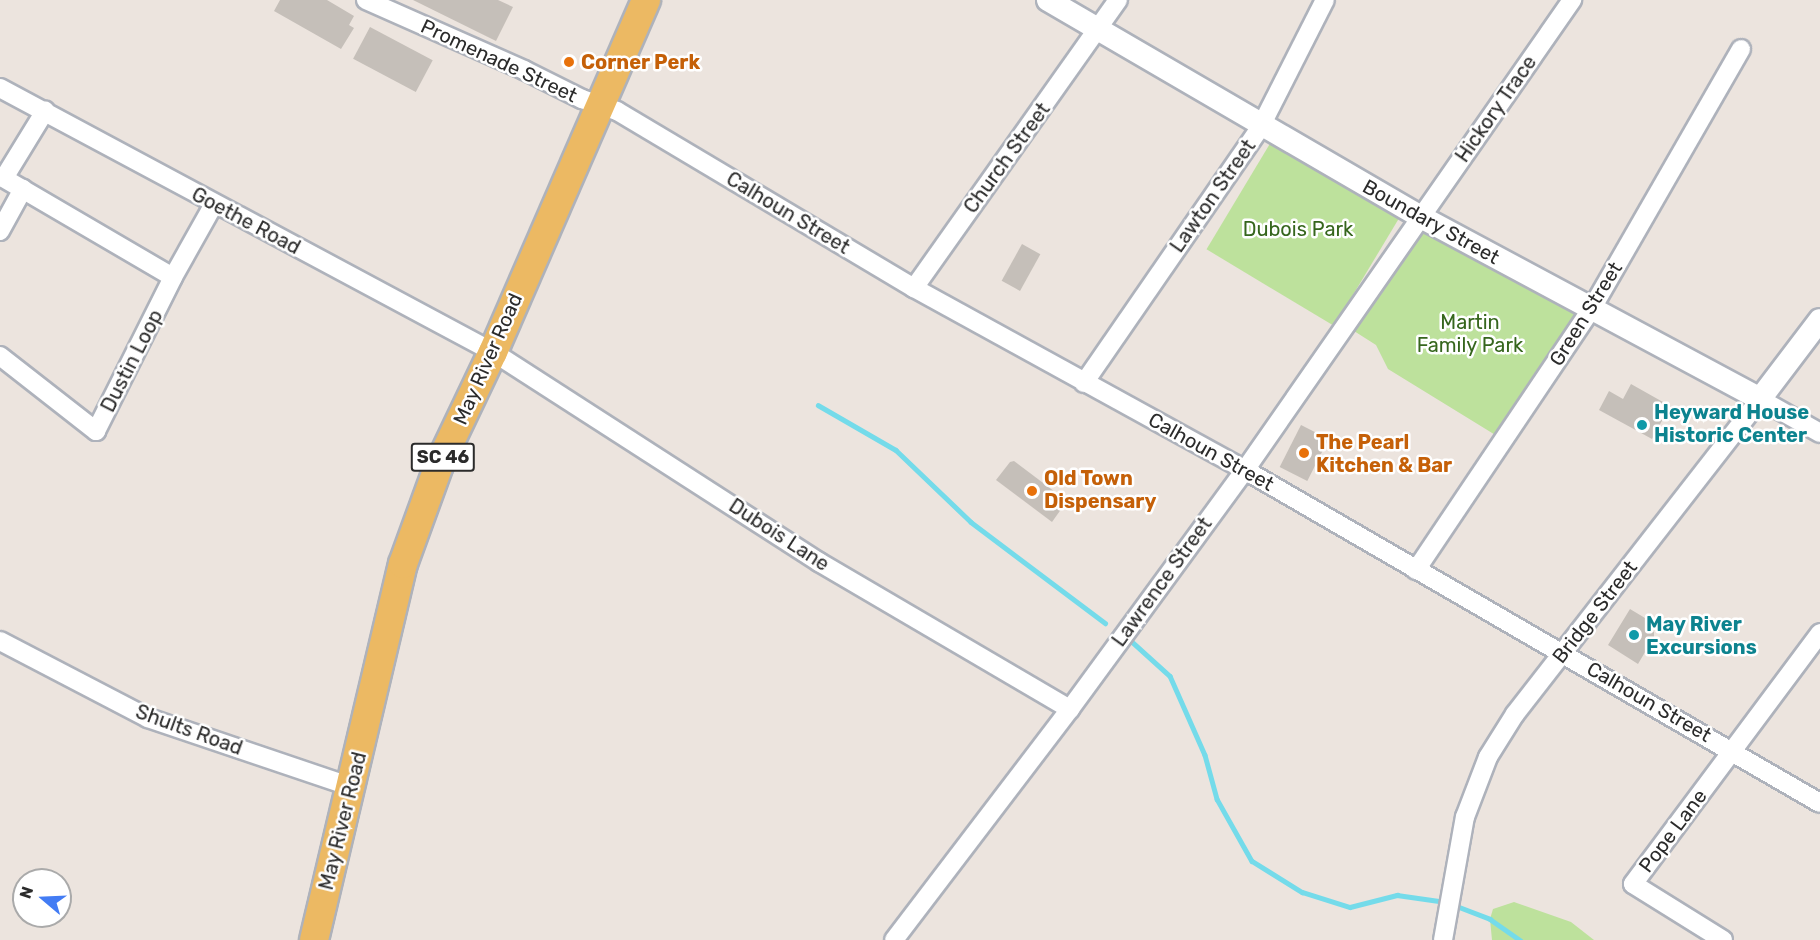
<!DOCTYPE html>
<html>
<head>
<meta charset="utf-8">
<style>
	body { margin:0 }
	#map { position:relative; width:1820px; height:940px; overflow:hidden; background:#ece4de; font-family:Rubik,sans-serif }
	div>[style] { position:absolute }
	.green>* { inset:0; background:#bde19c; transform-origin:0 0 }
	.stream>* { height:4.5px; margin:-2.25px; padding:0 2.25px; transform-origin:2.25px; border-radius:2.25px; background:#74dbea }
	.building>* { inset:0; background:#c5bfb9; transform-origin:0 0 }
	.roads { filter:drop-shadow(2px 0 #aeb2bb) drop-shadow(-2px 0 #aeb2bb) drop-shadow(0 2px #aeb2bb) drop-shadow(0 -2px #aeb2bb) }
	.minor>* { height:18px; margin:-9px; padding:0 9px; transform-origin:9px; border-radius:9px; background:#fff }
	.tertiary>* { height:22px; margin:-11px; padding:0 11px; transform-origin:11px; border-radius:11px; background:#fff }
	.primary>* { height:28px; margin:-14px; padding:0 14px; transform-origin:14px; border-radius:14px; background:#ecb963 }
	.dots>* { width:16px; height:16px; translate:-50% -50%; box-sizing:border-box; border:3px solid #fff; border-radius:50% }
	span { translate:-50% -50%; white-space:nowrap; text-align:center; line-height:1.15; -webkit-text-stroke:5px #fff; paint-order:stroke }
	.shield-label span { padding:2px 4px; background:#fff; border:2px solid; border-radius:4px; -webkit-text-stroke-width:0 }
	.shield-label { font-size:18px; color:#2b2b2b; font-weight:700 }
	.street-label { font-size:20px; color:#2b2b2b }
	.food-label { font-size:20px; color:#c56008; font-weight:700 }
	.left { translate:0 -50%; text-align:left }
	.park-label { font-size:20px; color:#36661d }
	.culture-label { font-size:20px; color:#0d838f; font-weight:700 }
	.north { position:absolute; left:12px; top:868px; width:60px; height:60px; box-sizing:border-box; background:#fff; border:2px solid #aaa; border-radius:50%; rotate:289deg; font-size:16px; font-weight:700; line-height:24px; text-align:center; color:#2b2b2b }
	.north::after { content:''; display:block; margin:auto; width:21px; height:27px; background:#437cf4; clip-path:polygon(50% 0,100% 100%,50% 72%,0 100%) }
</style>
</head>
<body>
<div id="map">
	<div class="green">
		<div style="left:1274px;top:137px;width:149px;height:131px;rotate:31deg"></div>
		<div style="clip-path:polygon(1425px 226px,1581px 311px,1497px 436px,1388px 369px,1376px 345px,1354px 331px)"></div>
		<div style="clip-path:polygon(1514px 902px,1571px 922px,1594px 940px,1492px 940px,1490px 919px,1493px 909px)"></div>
	</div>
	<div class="stream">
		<div style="left:818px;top:405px;width:90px;rotate:30deg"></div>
		<div style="left:896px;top:450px;width:104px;rotate:43.8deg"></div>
		<div style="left:971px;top:522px;width:168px;rotate:37deg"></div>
		<div style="left:1129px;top:639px;width:55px;rotate:42.1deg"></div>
		<div style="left:1170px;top:676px;width:86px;rotate:66.1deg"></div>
		<div style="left:1205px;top:755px;width:46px;rotate:74.7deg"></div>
		<div style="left:1217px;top:799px;width:71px;rotate:60.6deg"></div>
		<div style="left:1252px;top:861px;width:59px;rotate:31.8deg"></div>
		<div style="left:1302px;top:892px;width:50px;rotate:17.4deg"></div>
		<div style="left:1350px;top:907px;width:49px;rotate:-14.3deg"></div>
		<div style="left:1397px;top:895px;width:49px;rotate:8.1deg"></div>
		<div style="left:1454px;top:905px;width:39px;rotate:21deg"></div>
		<div style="left:1490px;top:919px;width:37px;rotate:35deg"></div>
	</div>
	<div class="building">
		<div style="clip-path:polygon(280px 0,327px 0,354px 16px,349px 25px,354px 28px,341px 49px,274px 11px)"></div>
		<div style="clip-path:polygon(413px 0,498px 0,513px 7px,496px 41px)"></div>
		<div style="left:370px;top:27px;width:71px;height:36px;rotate:28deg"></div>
		<div style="left:1022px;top:244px;width:21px;height:42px;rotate:29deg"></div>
		<div style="clip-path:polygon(1631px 384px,1670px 406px,1652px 439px,1599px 410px,1609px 391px,1623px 399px)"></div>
		<div style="left:1301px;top:425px;width:31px;height:47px;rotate:27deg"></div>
		<div style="clip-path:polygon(1014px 461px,1067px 501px,1052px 522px,996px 480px,1010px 462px)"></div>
		<div style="clip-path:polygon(1630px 609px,1655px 624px,1651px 630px,1654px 632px,1654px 637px,1638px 664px,1608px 645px)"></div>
	</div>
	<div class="roads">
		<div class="minor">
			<div style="left:366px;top:0;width:173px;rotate:23.9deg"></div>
			<div style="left:524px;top:70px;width:65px;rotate:26.6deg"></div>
			<div style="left:582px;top:99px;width:37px;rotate:19deg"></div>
			<div style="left:617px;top:111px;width:346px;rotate:30.8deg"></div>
			<div style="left:914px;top:288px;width:378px;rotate:28.8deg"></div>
			<div style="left:1245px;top:470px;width:664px;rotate:30.08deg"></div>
			<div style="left:0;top:88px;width:559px;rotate:28.17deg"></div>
			<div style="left:493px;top:352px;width:388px;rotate:32.8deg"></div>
			<div style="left:819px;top:562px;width:291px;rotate:30.4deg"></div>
			<div style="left:0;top:176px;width:200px;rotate:30.3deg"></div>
			<div style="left:4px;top:178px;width:79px;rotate:-58.5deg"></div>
			<div style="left:0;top:231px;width:48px;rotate:-61.3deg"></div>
			<div style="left:914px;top:288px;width:353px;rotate:-54.7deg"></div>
			<div style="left:0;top:356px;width:122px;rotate:38deg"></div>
			<div style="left:96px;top:431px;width:172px;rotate:-63.4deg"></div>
			<div style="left:173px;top:277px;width:84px;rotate:-60.7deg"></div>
			<div style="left:1084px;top:383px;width:312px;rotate:-55.4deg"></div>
			<div style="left:1261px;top:126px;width:141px;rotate:-63.1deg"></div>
			<div style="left:1416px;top:570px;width:313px;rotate:-56.1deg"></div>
			<div style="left:1591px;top:310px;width:301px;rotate:-60.1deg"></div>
			<div style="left:0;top:641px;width:167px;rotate:27.5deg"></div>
			<div style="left:148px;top:718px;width:215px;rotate:18.7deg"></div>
			<div style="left:894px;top:940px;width:290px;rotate:-52.7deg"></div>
			<div style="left:1070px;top:709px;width:296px;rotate:-53.8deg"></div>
			<div style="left:1245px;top:470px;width:573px;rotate:-55.17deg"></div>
			<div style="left:1443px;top:940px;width:125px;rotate:-79.9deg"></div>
			<div style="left:1465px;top:817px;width:64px;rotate:-69deg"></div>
			<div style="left:1488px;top:757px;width:51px;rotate:-57.9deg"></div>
			<div style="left:1515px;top:714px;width:399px;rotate:-52.1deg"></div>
			<div style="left:1760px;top:399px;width:69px;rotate:29.5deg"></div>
			<div style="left:1723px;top:940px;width:106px;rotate:-148.1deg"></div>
			<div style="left:1633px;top:884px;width:313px;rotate:-53.3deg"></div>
		</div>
		<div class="tertiary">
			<div style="left:1048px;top:0;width:432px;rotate:30.2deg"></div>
			<div style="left:1421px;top:217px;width:385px;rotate:28.2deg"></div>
			<div style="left:1760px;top:399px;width:99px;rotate:-52.8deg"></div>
		</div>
		<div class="primary">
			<div style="left:314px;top:940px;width:386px;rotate:-76.7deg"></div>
			<div style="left:403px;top:564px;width:105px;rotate:-70deg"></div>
			<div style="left:439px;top:465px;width:125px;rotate:-64.5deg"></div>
			<div style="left:493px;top:352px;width:384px;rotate:-66.5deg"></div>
		</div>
	</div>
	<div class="dots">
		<div style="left:569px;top:62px;background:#e8710a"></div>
		<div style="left:1642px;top:425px;background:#0f9aa8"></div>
		<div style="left:1304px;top:453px;background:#e8710a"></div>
		<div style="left:1032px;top:491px;background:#e8710a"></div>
		<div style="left:1634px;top:635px;background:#0f9aa8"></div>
	</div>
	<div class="shield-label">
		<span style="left:443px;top:457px">SC 46</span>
	</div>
	<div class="street-label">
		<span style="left:499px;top:61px;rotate:25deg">Promenade Street</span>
		<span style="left:1496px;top:109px;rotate:-55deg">Hickory Trace</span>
		<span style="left:1007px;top:158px;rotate:-54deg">Church Street</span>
		<span style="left:1213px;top:196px;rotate:-55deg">Lawton Street</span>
		<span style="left:788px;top:213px;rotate:31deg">Calhoun Street</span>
		<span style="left:246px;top:221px;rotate:28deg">Goethe Road</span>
		<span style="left:1431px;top:222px;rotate:29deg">Boundary Street</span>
		<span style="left:1586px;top:314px;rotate:-58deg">Green Street</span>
		<span style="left:488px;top:359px;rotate:-66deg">May River Road</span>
		<span style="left:132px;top:361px;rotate:-63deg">Dustin Loop</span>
		<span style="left:1211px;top:452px;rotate:29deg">Calhoun Street</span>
		<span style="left:779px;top:535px;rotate:33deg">Dubois Lane</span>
		<span style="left:1162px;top:582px;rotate:-54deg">Lawrence Street</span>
		<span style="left:1595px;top:612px;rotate:-52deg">Bridge Street</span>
		<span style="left:1649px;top:702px;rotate:30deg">Calhoun Street</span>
		<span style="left:189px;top:730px;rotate:20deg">Shults Road</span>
		<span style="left:343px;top:821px;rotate:-76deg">May River Road</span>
		<span style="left:1673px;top:831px;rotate:-53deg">Pope Lane</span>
	</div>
	<div class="food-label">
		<span class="left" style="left:581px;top:62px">Corner Perk</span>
		<span class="left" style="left:1316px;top:454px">The Pearl<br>Kitchen &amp; Bar</span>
		<span class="left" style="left:1044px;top:490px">Old Town<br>Dispensary</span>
	</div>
	<div class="park-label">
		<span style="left:1298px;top:229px">Dubois Park</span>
		<span style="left:1470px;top:334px">Martin<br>Family Park</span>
	</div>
	<div class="culture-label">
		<span class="left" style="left:1654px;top:424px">Heyward House<br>Historic Center</span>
		<span class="left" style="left:1646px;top:636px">May River<br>Excursions</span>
	</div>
	<div class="north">N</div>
</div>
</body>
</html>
